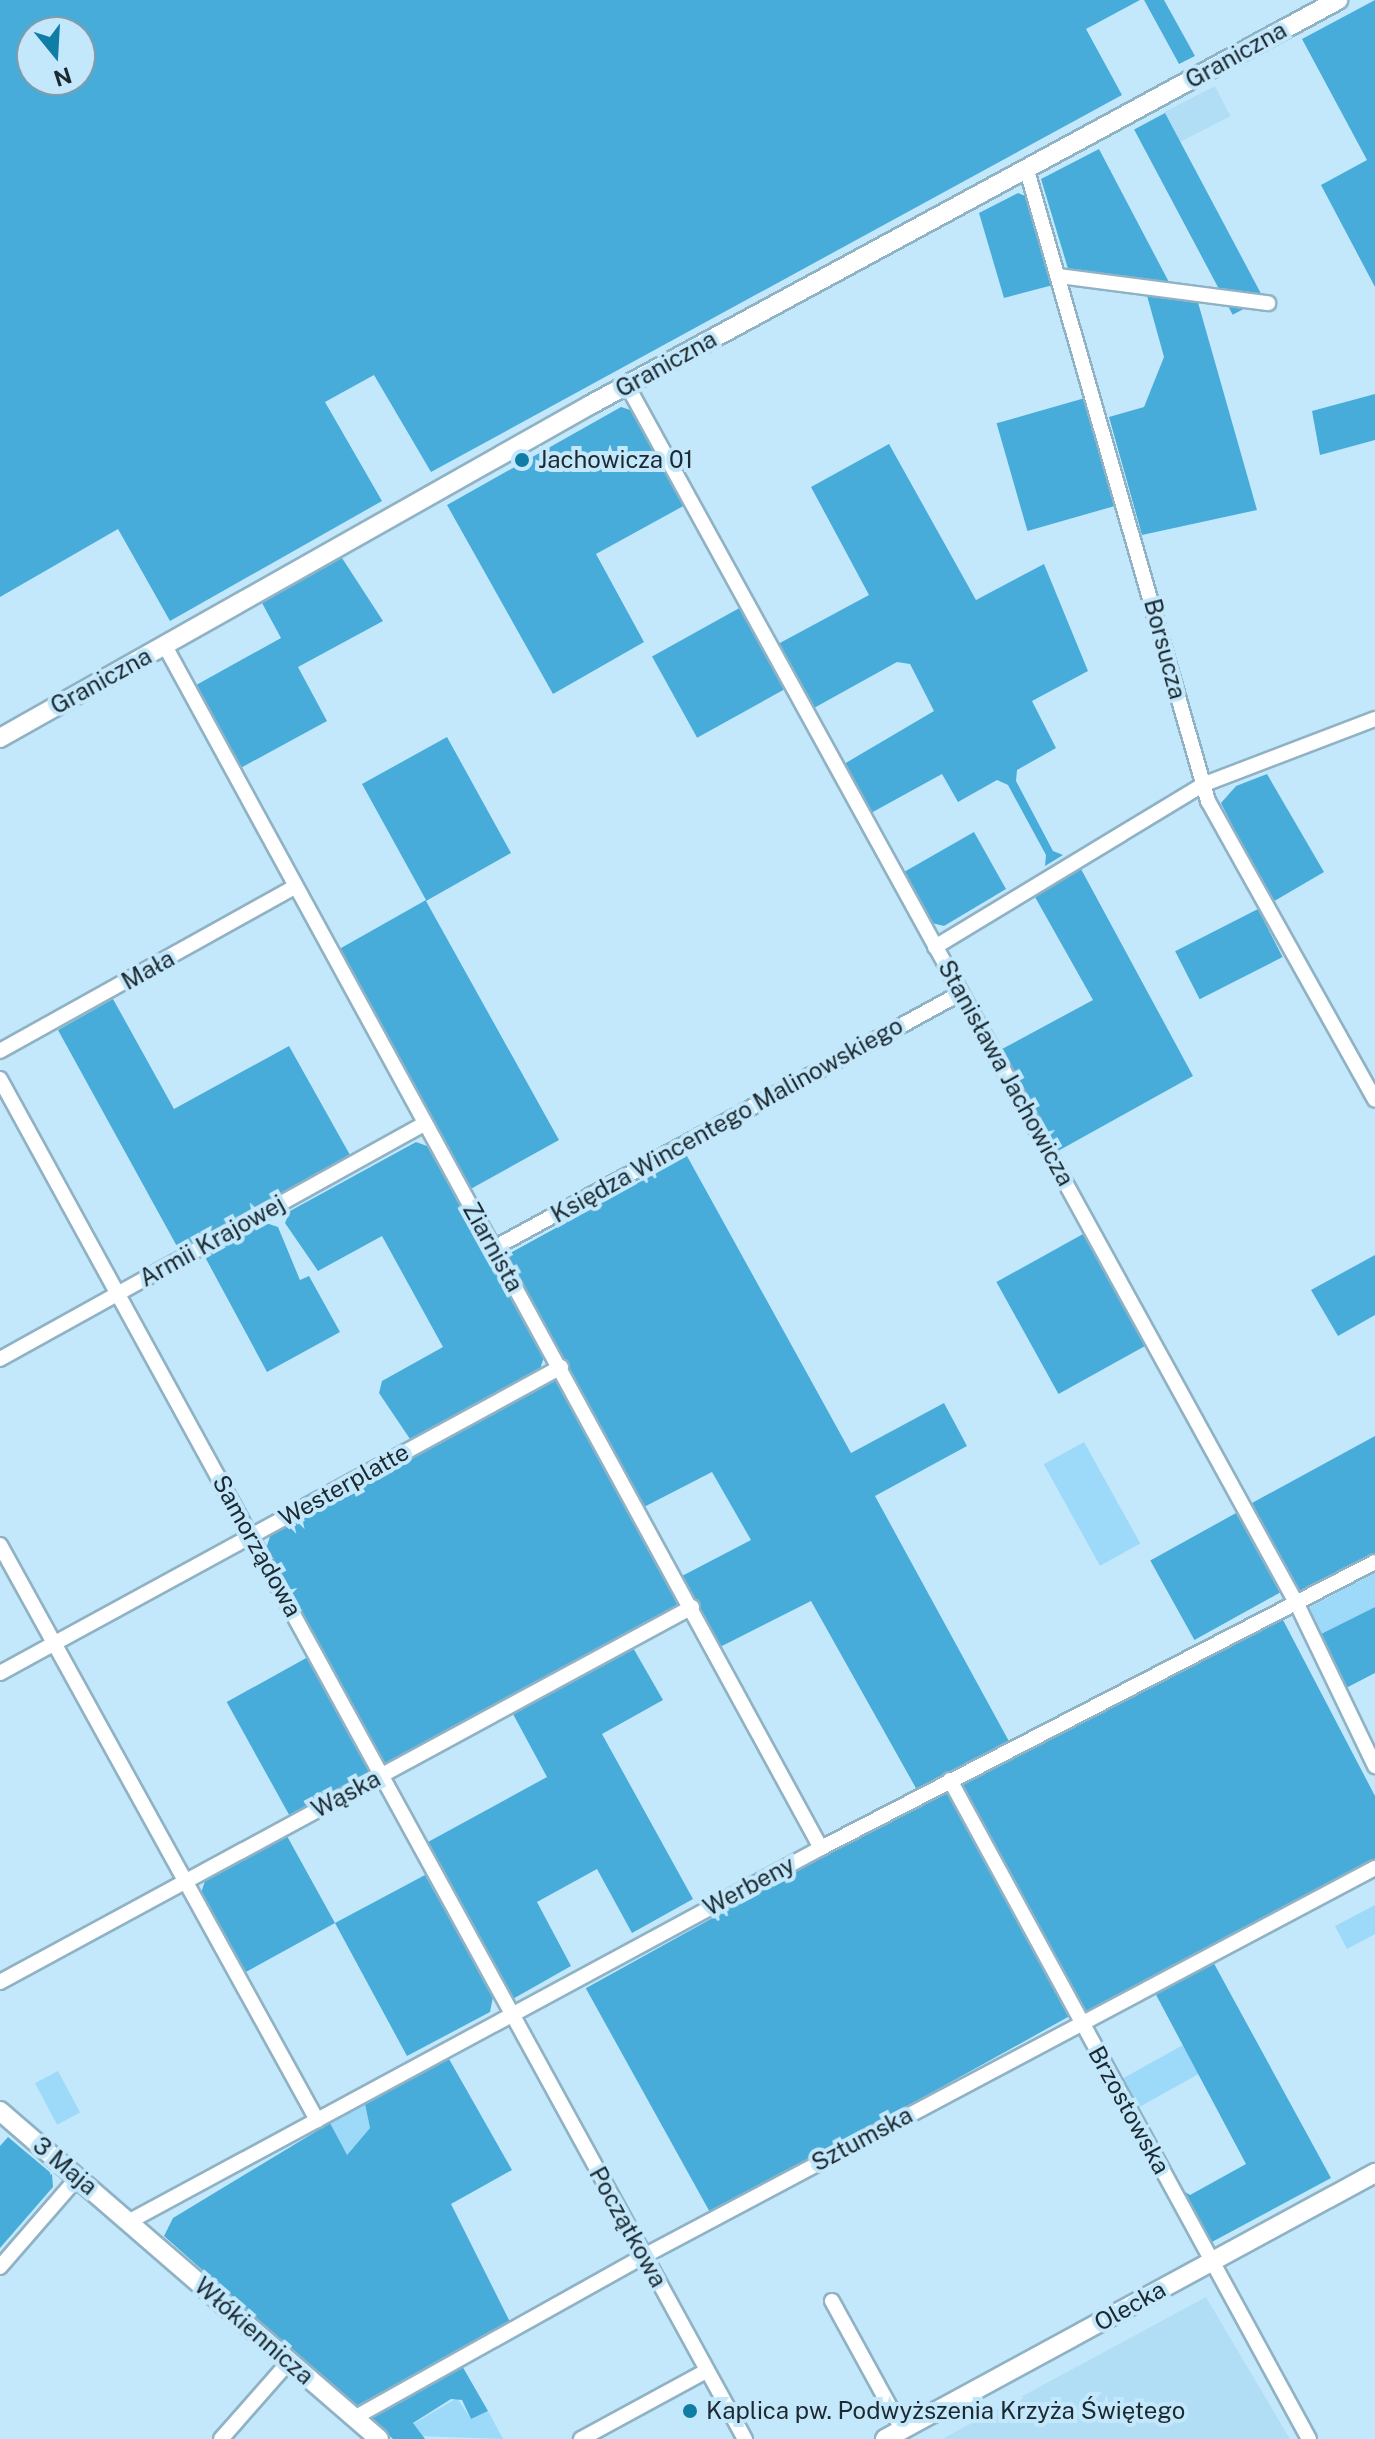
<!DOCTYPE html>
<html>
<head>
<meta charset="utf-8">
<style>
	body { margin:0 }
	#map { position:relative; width:1375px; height:2439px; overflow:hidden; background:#c4e8fb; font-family:"Public Sans",sans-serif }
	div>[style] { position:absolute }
	.built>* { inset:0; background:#b2def5; transform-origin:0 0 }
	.green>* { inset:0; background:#9dd9f8; transform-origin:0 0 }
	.forest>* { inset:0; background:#48acda; transform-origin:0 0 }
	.roads { filter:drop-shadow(2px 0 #90b2c5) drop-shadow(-2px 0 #90b2c5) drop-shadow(0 2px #90b2c5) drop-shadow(0 -2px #90b2c5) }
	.minor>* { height:14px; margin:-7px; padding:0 7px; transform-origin:7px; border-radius:7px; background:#fff }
	.tertiary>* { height:18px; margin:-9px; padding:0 9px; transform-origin:9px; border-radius:9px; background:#fff }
	.dots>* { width:22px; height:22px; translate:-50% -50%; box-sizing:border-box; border:4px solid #c4e8fb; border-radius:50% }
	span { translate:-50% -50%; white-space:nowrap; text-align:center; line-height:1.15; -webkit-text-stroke:8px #c4e8fb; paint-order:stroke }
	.street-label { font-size:24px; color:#1c2930 }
	.poi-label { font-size:24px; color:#1c2930 }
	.left { translate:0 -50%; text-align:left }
	.north { position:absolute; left:16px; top:16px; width:80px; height:80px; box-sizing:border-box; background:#c4e8fb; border:2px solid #819caa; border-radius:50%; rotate:162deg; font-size:22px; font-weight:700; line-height:32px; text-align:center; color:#1c2930 }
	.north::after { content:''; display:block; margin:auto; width:28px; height:36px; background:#0f7da6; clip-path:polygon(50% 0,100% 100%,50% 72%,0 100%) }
</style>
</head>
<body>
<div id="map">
	<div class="built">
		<div style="left:1215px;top:86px;width:34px;height:57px;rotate:63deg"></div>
		<div style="clip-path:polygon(1206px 2297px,1290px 2439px,942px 2439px,1013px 2401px)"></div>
	</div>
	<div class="green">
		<div style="left:1084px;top:1442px;width:116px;height:46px;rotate:61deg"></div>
		<div style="clip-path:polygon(1375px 1573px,1375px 1607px,1319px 1635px,1306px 1609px)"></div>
		<div style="clip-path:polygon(1375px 1905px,1375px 1934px,1347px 1949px,1335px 1926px)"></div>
		<div style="left:1183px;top:2045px;width:33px;height:73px;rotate:61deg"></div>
		<div style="left:58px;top:2071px;width:47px;height:26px;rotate:62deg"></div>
		<div style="clip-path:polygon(365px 2104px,370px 2128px,346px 2156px,330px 2123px)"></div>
		<div style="clip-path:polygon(457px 2398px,471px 2419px,488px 2411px,503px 2439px,419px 2436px,413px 2424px)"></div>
	</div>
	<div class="forest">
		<div style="clip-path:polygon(evenodd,0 0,1140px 0,1086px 29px,1122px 95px,431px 472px,374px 375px,325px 402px,382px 501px,170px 621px,118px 529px,0 597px,0 0,32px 32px,80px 32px,80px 80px,32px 80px,32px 32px)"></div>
		<div style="clip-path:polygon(1144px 0,1164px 0,1195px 56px,1179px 64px)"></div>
		<div style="clip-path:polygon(1375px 0,1375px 287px,1321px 185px,1367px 160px,1302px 39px)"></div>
		<div style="left:1165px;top:113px;width:210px;height:35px;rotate:62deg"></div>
		<div style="clip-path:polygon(1099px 149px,1171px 286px,1069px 272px,1041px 179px)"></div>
		<div style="clip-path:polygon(1018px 193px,1028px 197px,1053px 285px,1004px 298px,979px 213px)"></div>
		<div style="clip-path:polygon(1146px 292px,1197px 299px,1257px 510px,1142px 535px,1109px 417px,1144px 407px,1164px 357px)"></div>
		<div style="clip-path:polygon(1375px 394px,1375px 440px,1320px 455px,1312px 411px)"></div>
		<div style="left:1085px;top:398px;width:112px;height:92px;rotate:74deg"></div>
		<div style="clip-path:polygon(621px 407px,637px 412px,687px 504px,596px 554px,644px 642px,553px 694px,447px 505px)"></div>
		<div style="clip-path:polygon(889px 444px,976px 600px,1044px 564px,1088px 671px,1032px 701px,1056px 748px,1017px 770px,1016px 781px,1053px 851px,1063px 855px,1045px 866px,1046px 855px,1008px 785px,997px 780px,958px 802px,942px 774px,871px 813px,844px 764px,934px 711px,910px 664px,897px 662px,814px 708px,778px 644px,869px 595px,811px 487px)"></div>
		<div style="clip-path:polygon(342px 558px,383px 621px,298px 667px,327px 721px,235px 771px,189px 689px,281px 638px,262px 603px)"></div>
		<div style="left:743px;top:606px;width:93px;height:104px;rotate:61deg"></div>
		<div style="clip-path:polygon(447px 737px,511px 853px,426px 901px,559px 1140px,467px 1191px,334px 952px,426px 900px,362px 784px)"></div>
		<div style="clip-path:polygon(1267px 774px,1324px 872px,1271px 903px,1221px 803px,1236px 786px)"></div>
		<div style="clip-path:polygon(974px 832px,1006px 889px,944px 926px,932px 923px,904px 872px)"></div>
		<div style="clip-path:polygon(1081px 869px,1193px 1076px,1058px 1151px,1002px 1049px,1093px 1000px,1035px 897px)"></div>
		<div style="left:1258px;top:909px;width:54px;height:93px;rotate:63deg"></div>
		<div style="clip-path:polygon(113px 999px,174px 1109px,289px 1046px,350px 1155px,179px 1250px,58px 1030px)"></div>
		<div style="clip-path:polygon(416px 1142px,427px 1146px,544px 1357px,540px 1369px,410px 1439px,379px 1393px,382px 1381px,443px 1347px,382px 1236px,318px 1271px,285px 1223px,290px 1211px)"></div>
		<div style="clip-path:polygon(687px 1156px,851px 1453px,944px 1403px,967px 1446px,875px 1496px,1011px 1745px,917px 1790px,811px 1601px,718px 1648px,680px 1577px,751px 1540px,712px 1472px,642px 1508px,503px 1257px)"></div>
		<div style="clip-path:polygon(266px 1223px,278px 1227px,300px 1280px,309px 1276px,340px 1332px,267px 1372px,205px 1257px)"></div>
		<div style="left:1083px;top:1234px;width:128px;height:99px;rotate:61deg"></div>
		<div style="clip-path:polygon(1375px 1255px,1375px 1315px,1338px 1336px,1311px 1290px)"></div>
		<div style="clip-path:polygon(560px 1374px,685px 1604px,384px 1767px,266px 1549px,272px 1530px)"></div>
		<div style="clip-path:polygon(1375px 1436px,1375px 1557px,1302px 1597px,1252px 1503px)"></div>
		<div style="left:1236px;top:1513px;width:91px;height:98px;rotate:61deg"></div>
		<div style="clip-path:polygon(1375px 1607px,1375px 1673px,1346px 1688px,1319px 1635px)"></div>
		<div style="clip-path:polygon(1283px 1620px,1375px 1796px,1375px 1860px,1086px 2012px,960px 1782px)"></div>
		<div style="clip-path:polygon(632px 1646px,663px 1700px,602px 1734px,693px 1899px,632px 1933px,597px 1869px,537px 1902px,571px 1966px,511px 2000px,428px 1842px,547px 1777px,513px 1714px)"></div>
		<div style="left:308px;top:1657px;width:133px;height:93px;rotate:61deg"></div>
		<div style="left:947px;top:1788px;width:259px;height:413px;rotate:61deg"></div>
		<div style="clip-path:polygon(287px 1836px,335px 1923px,425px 1875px,493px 1997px,490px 2012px,407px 2056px,335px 1923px,244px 1973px,201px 1893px,205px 1881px)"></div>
		<div style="clip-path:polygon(1211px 1958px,1331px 2178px,1210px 2243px,1180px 2189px,1190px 2195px,1246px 2164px,1154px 1991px)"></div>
		<div style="clip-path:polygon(449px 2059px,512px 2170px,451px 2204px,511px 2324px,356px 2406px,164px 2236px,173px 2218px,330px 2123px,347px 2155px,370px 2128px,365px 2104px)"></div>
		<div style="clip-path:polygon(8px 2137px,52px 2174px,53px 2187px,0 2248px,0 2146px)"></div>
		<div style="clip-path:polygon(461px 2364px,488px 2411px,471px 2419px,462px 2400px,451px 2399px,413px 2423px,425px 2439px,393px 2439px,367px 2416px)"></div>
	</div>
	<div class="roads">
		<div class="minor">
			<div style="left:1026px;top:167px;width:660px;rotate:73.98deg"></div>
			<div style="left:1208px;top:801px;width:342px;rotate:60.8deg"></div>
			<div style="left:1059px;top:276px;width:211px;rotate:7.4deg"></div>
			<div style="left:627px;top:385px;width:1391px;rotate:61.21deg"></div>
			<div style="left:1297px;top:1604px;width:180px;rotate:64.3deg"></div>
			<div style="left:165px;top:646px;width:1369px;rotate:61.38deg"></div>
			<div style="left:935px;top:947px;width:312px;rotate:-31.2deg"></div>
			<div style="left:1202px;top:785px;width:185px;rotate:-20.9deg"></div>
			<div style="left:0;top:1051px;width:338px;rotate:-29.1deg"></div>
			<div style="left:0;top:1079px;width:1551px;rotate:61.29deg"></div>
			<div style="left:494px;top:1248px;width:532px;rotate:-28.64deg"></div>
			<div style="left:0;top:1359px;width:486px;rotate:-29deg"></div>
			<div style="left:0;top:1545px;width:657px;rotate:61.13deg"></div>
			<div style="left:0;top:1673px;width:639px;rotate:-28.61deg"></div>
			<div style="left:950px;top:1780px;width:750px;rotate:61.42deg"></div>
			<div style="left:0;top:1982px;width:787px;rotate:-28.45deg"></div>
			<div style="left:130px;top:2221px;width:785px;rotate:-28.36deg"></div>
			<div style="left:821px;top:1848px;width:623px;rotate:-27.3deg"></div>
			<div style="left:0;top:2267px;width:119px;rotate:-49.1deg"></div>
			<div style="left:832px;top:2301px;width:146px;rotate:61.3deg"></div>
			<div style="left:354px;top:2418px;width:332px;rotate:-29.2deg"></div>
			<div style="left:644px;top:2256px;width:828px;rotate:-27.96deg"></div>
			<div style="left:221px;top:2439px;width:103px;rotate:-48.6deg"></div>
			<div style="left:581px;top:2439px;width:142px;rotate:-28.5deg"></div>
		</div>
		<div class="tertiary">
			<div style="left:0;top:738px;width:677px;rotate:-29.44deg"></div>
			<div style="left:590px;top:405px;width:851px;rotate:-28.43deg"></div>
			<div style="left:0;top:2111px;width:501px;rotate:40.87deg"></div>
			<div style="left:885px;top:2439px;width:558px;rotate:-28.5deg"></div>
		</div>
	</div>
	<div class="dots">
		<div style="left:522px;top:460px;background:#0f7da6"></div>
		<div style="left:690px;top:2411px;background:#0f7da6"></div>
	</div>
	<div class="street-label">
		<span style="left:1236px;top:55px;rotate:-29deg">Graniczna</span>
		<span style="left:666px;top:364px;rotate:-29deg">Graniczna</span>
		<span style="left:1165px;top:649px;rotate:75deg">Borsucza</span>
		<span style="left:101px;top:681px;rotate:-29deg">Graniczna</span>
		<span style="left:148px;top:970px;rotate:-29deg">Mała</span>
		<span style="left:1006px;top:1073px;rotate:61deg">Stanisława Jachowicza</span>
		<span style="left:727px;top:1120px;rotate:-29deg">Księdza Wincentego Malinowskiego</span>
		<span style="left:212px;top:1241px;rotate:-29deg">Armii Krajowej</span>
		<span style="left:493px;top:1247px;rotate:61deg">Ziarnista</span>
		<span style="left:344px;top:1485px;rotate:-29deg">Westerplatte</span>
		<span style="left:257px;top:1546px;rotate:61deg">Samorządowa</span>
		<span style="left:346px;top:1794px;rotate:-28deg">Wąska</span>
		<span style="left:749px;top:1886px;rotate:-28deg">Werbeny</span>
		<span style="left:1129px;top:2110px;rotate:61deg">Brzostowska</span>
		<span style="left:862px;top:2139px;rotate:-28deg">Sztumska</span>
		<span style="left:65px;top:2166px;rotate:40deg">3 Maja</span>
		<span style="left:628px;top:2227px;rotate:61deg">Początkowa</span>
		<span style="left:1130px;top:2306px;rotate:-29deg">Olecka</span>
		<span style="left:254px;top:2331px;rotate:41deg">Włókiennicza</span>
	</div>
	<div class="poi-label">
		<span class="left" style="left:538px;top:460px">Jachowicza 01</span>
		<span class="left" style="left:706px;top:2411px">Kaplica pw. Podwyższenia Krzyża Świętego</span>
	</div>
	<div class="north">N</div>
</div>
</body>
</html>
